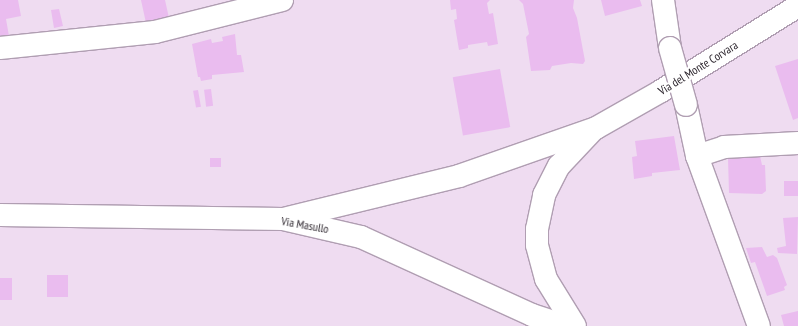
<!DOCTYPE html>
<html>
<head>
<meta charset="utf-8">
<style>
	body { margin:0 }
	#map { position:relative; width:798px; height:326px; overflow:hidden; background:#efdcf1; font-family:"PT Sans Narrow",sans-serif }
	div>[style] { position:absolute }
	.building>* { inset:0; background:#eabcef; transform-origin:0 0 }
	.roads { filter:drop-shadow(1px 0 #b09eb2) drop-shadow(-1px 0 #b09eb2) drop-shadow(0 1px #b09eb2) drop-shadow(0 -1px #b09eb2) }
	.minor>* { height:22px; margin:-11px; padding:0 11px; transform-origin:11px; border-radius:11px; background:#fff }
	.major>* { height:22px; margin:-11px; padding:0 11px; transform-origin:11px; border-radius:11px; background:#fff }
	.bridges { filter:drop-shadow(1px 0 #b09eb2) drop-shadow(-1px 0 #b09eb2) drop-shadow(0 1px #b09eb2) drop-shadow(0 -1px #b09eb2) }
	.minor-bridge>* { height:22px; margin:-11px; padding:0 11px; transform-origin:11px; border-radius:11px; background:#fff }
	span { translate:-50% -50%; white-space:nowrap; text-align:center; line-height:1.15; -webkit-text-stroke:4px #fff; paint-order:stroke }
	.street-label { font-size:12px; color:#261f27 }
</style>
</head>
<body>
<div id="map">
	<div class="building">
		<div style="clip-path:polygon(0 0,18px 0,21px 16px,6px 19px,9px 36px,0 37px)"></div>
		<div style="clip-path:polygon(141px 0,165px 0,169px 18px,146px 23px)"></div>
		<div style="clip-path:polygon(450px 0,490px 0,487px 3px,489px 14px,493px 13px,498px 44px,488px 46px,487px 42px,468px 45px,468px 48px,459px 50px,454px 20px,457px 19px,456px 9px,451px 10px)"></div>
		<div style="clip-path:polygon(519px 0,574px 0,573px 8px,577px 18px,585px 61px,583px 64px,571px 63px,552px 66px,550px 70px,531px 71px,526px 37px,529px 34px,523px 4px)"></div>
		<div style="clip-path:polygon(601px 0,640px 0,642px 6px,605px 16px)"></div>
		<div style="clip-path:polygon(59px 9px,63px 26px,54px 28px,51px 10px)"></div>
		<div style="clip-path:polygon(235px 34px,237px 55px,241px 55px,244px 72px,212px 75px,212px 79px,201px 81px,200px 77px,198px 77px,192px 44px,211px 39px,212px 43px,223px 41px,222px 37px)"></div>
		<div style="clip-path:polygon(798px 59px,798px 118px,793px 120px,775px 66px)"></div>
		<div style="left:500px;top:69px;width:59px;height:48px;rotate:80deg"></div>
		<div style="left:211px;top:89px;width:17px;height:7px;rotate:83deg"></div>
		<div style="left:198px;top:90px;width:17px;height:5px;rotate:80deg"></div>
		<div style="clip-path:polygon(674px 136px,680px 170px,652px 173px,652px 176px,634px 179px,632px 157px,637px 156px,635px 141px)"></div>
		<div style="clip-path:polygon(760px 156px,762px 165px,765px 165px,766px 191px,762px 194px,729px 193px,728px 159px)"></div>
		<div style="left:221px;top:158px;width:9px;height:11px;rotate:90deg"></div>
		<div style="left:798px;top:181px;width:15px;height:14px;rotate:90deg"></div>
		<div style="clip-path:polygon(798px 217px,797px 254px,778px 253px,777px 248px,786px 246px,783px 218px)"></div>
		<div style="clip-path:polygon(762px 247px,767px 257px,773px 255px,777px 258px,787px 285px,784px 287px,785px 290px,767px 296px,755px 262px,751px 263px,746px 248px)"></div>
		<div style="left:47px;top:275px;width:21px;height:22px"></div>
		<div style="left:0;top:278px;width:12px;height:22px"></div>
		<div style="clip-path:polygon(798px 311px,798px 326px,784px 326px,781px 315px)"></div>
	</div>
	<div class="roads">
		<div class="minor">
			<div style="left:663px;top:0;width:49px;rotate:81.7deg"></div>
			<div style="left:0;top:48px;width:156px;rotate:-5.9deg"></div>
			<div style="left:155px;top:32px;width:131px;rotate:-14.1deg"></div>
			<div style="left:686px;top:105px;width:52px;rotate:77.8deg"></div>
			<div style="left:697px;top:156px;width:181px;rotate:70deg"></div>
			<div style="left:697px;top:156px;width:28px;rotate:-18deg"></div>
			<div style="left:724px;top:147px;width:74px;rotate:-3.1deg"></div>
		</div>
		<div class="major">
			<div style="left:0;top:215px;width:283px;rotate:0.8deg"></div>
			<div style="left:283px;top:219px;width:80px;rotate:13deg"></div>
			<div style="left:361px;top:237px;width:188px;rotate:24.5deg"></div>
			<div style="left:532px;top:315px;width:36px;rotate:18deg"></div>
			<div style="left:287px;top:218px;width:177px;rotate:-13.7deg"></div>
			<div style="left:459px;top:176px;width:145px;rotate:-19.3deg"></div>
			<div style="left:596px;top:128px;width:75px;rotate:-29.6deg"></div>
			<div style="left:661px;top:91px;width:161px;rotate:-31.8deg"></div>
			<div style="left:575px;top:326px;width:55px;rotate:-121.7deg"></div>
			<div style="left:546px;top:279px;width:35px;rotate:-105deg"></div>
			<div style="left:537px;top:245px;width:16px;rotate:-90deg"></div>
			<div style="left:537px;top:229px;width:35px;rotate:-78deg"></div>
			<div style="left:544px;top:195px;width:33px;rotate:-63deg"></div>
			<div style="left:559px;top:166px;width:48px;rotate:-46.7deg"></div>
		</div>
	</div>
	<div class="bridges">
		<div class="minor-bridge">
			<div style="left:670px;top:48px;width:59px;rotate:74.3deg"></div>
		</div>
	</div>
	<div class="street-label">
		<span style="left:698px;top:68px;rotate:-32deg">Via del Monte Corvara</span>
		<span style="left:305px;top:225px;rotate:10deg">Via Masullo</span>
	</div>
</div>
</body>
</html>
